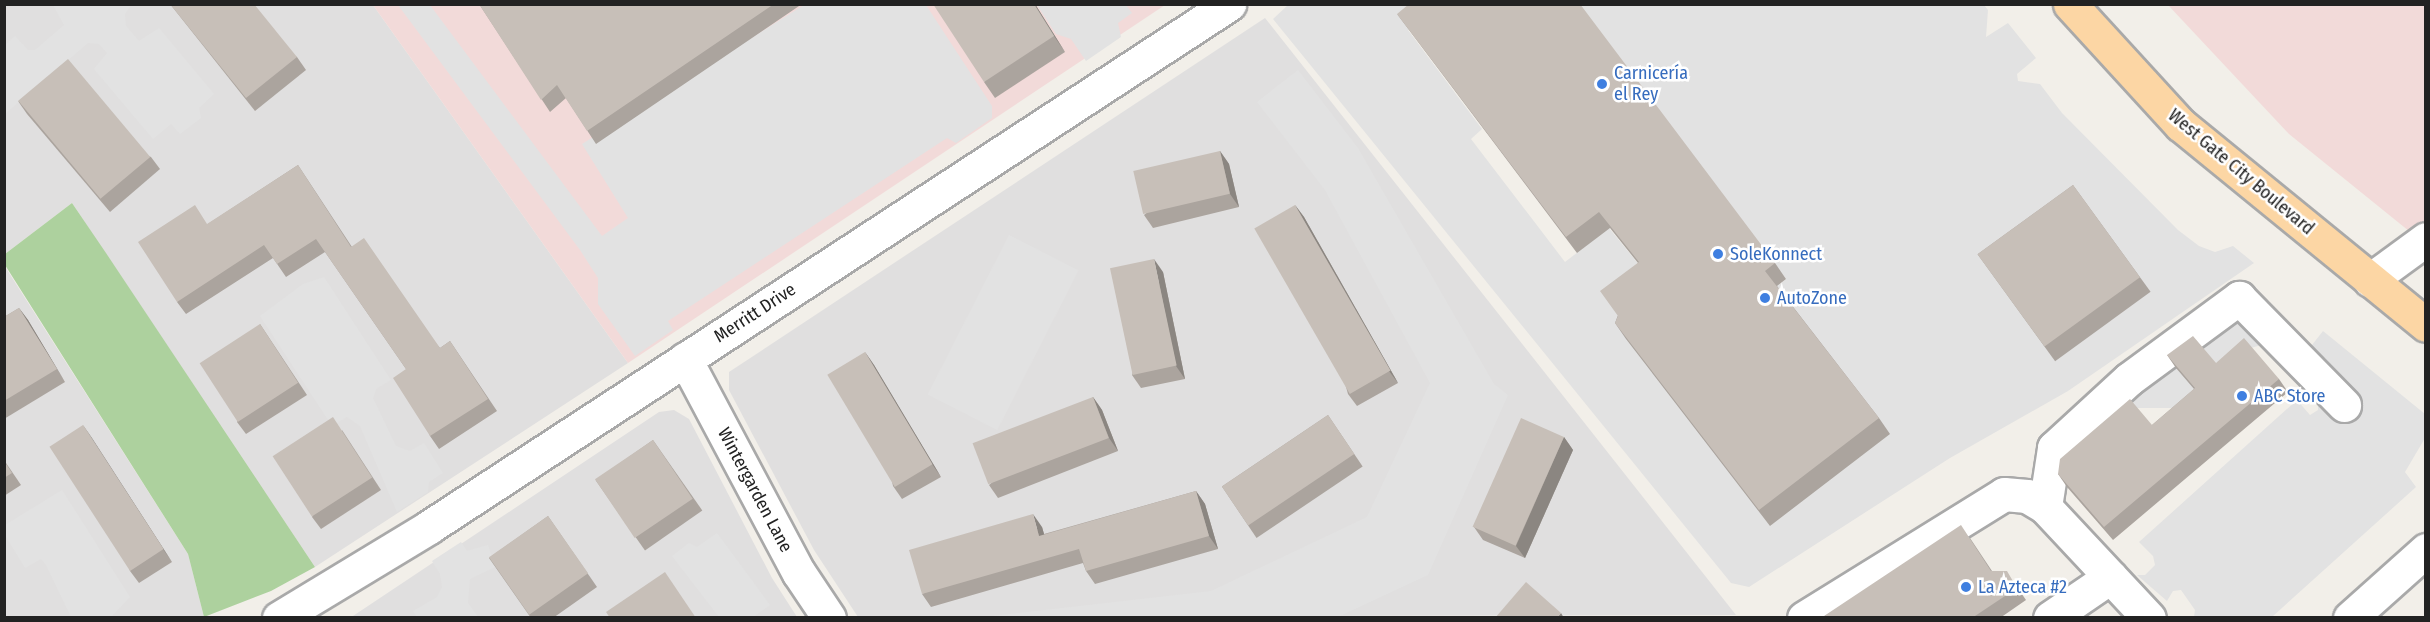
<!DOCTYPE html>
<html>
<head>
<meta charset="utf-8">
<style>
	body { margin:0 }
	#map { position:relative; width:2430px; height:622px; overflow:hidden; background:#f2efe9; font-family:"Fira Sans Condensed",sans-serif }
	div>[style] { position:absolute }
	.residential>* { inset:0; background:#e0dfdf }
	.commercial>* { inset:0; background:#f2dad9 }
	.forest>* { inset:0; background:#add19e }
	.parking>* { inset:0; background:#e2e2e2; transform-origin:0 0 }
	.roads { filter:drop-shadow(2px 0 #a9a9a9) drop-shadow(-2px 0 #a9a9a9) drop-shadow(0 2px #a9a9a9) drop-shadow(0 -2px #a9a9a9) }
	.minor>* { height:33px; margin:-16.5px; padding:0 16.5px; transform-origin:16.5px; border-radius:16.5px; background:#fff }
	.major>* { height:33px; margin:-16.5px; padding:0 16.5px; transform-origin:16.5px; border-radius:16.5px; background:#fcd6a4 }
	.wall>* { inset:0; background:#aba49e; transform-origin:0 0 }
	.shaded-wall>* { inset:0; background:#8b8681 }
	.building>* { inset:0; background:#c7bfb8; transform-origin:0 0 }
	.dots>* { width:16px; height:16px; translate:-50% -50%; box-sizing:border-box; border:3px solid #fff; border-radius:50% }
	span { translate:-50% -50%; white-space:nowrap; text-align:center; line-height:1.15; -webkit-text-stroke:5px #fff; paint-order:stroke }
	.shop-label { font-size:18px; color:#366cbe }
	.left { translate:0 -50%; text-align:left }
	.street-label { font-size:18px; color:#222 }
	.frame { position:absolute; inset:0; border:6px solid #222; pointer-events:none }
</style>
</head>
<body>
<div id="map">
	<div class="residential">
		<div style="clip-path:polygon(5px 5px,373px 5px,628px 363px,315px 567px,72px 203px,5px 254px)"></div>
		<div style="clip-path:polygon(1265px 18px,1736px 615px,858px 617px,814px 550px,729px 390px,729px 372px)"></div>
		<div style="clip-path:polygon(4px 265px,188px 554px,204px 617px,5px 617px)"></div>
		<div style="clip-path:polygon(674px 410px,689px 419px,772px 578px,797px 617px,350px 618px,659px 412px)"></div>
	</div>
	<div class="commercial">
		<div style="clip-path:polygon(373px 5px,1165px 5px,628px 363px)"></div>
		<div style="clip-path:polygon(2168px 5px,2425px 5px,2425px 244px,2289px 134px)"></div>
	</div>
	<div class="forest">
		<div style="clip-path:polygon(72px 203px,106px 253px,315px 567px,271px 591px,204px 617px,188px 554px,5px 265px,5px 254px)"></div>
	</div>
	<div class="parking">
		<div style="clip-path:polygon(53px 5px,131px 5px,125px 14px,126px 26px,139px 41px,159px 28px,214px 94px,199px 108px,201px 118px,180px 134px,171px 124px,153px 139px,94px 69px,107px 53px,99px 44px,88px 43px,5px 114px,4px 46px,15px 36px,28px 50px,35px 50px,64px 25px)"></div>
		<div style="clip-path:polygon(398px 5px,430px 5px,602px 236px,628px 218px,582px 144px,804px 5px,926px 5px,992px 106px,992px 118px,956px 143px,947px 138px,668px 321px,673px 330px,635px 356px,598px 304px,598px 278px,580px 250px)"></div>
		<div style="clip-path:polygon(1037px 5px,1126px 5px,1132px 13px,1118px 23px,1121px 37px,1086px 61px,1071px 39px,1056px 34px)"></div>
		<div style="clip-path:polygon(1288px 5px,1439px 5px,1408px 30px,1482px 129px,1471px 139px,1565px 262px,1609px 228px,1650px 278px,1776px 287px,1786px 279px,1579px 5px,1984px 5px,1988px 10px,1986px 37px,2008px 23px,2036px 58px,2017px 74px,2018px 81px,2040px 84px,2062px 113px,2178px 230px,2199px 246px,2215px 252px,2233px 246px,2254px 263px,2068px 391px,1950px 458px,1749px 587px,1731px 583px,1273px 19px)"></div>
		<div style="clip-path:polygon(1298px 70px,1358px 148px,1494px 384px,1508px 395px,1428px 575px,1338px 617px,983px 617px,1211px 591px,1367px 517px,1430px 383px,1325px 190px,1257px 102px)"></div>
		<div style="left:1009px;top:235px;width:78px;height:179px;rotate:27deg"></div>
		<div style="clip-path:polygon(324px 277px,391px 380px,376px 389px,373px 398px,396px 446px,410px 451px,424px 443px,443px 473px,429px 482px,428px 492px,397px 512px,360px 426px,347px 417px,332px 426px,260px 316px,303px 284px)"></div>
		<div style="clip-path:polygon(2240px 286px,2304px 346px,2312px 345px,2323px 331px,2425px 414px,2425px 438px,2405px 472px,2416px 487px,2272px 617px,2194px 617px,2195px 610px,2181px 590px,2173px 591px,2167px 601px,2137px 575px,2145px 575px,2155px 565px,2153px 556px,2139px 542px,2297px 400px,2310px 415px,2318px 410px,2318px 405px,2261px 345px,2251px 348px,2181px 408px,2122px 408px,2092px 391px,2109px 372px)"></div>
		<div style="clip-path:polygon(62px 490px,130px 597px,111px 617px,71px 617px,46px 565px,41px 559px,25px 568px,5px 535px,5px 525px)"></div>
		<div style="clip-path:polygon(717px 533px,770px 605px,753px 617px,719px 617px,672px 556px,689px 543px,697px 547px)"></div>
		<div style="clip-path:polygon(461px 542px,467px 551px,488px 545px,495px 567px,470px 579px,468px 603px,478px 617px,417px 617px,413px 611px,437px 597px,442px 587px,440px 574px,432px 561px)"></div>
	</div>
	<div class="roads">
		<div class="minor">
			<div style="left:2370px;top:280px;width:69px;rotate:-36.2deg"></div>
			<div style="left:685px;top:359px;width:242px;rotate:62deg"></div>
			<div style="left:799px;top:573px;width:54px;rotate:56.3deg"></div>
			<div style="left:2045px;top:507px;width:60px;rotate:-81.3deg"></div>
			<div style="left:2054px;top:448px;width:102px;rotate:-42.6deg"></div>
			<div style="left:2129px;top:379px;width:137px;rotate:-36.4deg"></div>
			<div style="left:2239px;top:298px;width:150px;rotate:45.5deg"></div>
			<div style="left:279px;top:618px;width:175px;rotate:-31.2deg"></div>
			<div style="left:429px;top:527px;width:956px;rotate:-33.17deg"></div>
			<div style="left:1804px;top:618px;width:235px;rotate:-31.8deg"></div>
			<div style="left:2004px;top:494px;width:23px;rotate:5deg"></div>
			<div style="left:2027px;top:496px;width:21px;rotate:31deg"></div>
			<div style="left:2045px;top:507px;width:152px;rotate:46.9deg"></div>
			<div style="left:2050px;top:618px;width:73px;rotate:-34.3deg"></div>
			<div style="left:2350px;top:618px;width:102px;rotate:-41.8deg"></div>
		</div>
		<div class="major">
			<div style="left:2070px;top:4px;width:164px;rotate:47.5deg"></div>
			<div style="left:2181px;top:125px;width:316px;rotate:39.2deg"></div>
		</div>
	</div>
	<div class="wall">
		<div style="clip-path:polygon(170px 4px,297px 57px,306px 70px,255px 111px)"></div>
		<div style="clip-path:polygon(479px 4px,802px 4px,596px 144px,566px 98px,550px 112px)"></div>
		<div style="clip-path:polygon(1035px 4px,1065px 52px,995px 98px,984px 82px)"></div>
		<div style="clip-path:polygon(1397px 14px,1775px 263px,1786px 279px,1777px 286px,1879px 418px,1890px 434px,1770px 526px,1626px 339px,1615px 323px,1638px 263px,1610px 228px,1577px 253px)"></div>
		<div style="clip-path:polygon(18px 101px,151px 157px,160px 169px,110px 212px,27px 114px)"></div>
		<div style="clip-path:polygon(1220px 151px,1229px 164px,1239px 207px,1153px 228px,1144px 215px)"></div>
		<div style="clip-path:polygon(298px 165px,352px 247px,440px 348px,450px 341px,497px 411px,439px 449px,430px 436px,406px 369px,325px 252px,286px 277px,273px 258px,186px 314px,177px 302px,208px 224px)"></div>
		<div style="left:2073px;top:185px;width:132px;height:118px;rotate:54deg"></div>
		<div style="clip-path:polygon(1295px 205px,1304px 217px,1398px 383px,1357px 406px,1348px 394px)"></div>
		<div style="clip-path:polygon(1163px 272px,1185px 379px,1141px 388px,1132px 375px)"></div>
		<div style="clip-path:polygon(19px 308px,28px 320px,65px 382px,4px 419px,4px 317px)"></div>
		<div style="clip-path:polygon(260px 324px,307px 395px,246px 434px,237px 422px)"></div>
		<div style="clip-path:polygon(865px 352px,874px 365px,941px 477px,902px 499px,893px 486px)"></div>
		<div style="clip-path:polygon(2167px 355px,2216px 363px,2279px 379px,2288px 392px,2113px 540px,2067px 487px,2058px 474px,2152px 425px,2194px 389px,2176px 368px)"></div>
		<div style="clip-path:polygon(1093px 397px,1102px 410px,1118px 451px,998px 498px,989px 485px)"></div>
		<div style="left:1328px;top:415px;width:62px;height:128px;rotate:56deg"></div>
		<div style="clip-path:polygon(83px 425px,172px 562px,139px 583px,130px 571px)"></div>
		<div style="clip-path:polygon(342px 430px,381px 490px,321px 529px,312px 517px)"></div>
		<div style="clip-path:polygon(1564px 437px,1573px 450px,1525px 558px,1483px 540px,1474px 527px)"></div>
		<div style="left:653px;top:440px;width:86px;height:70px;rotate:55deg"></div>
		<div style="clip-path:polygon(4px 460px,21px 485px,4px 496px)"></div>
		<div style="clip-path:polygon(1196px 491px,1205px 504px,1218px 549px,1095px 584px,1086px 571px,1083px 563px,931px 607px,922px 594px,1042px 527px,1044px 534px)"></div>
		<div style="clip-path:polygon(548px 516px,597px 587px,553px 618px,531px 618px,489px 558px)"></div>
		<div style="clip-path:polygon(1970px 538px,1992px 571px,2015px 584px,2026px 600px,2000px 618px,1821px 618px)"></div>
	</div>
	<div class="shaded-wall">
		<div style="clip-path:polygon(1034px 4px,1035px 4px,1065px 52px,1054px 36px)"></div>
		<div style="clip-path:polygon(1220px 151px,1229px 164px,1239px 207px,1230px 194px)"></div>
		<div style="clip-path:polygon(1295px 205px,1304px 217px,1398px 383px,1389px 371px)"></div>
		<div style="clip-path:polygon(1154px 259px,1163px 272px,1185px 379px,1176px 366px)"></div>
		<div style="clip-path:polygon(19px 308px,28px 320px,65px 382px,57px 369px)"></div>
		<div style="clip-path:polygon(865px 352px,874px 365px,941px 477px,932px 464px)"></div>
		<div style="clip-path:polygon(1093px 397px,1102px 410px,1118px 451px,1109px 438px)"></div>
		<div style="clip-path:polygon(83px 425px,92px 438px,172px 562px,163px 549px)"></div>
		<div style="clip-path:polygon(1564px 437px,1573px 450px,1525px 558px,1516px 546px)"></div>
		<div style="clip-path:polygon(1196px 491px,1205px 504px,1218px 549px,1209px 536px)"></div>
		<div style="clip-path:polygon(1033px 514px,1042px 527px,1048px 548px,1039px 536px)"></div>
		<div style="clip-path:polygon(1561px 613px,1564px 618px,1557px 618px)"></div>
	</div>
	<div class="building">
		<div style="clip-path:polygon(170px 4px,254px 4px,297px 57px,246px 98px)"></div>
		<div style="clip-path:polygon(479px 4px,774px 4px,587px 131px,557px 85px,541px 100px)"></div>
		<div style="clip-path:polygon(933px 4px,1034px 4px,1054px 36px,984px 82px)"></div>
		<div style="clip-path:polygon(1409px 4px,1580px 4px,1775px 263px,1765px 271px,1879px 418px,1759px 510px,1615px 323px,1618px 316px,1600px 291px,1639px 262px,1599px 212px,1566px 237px,1397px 14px)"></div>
		<div style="left:68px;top:59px;width:128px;height:65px;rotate:50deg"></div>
		<div style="left:1220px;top:151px;width:44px;height:89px;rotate:77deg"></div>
		<div style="clip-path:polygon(298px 165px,351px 247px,364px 238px,440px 348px,450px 341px,488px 399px,430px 436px,393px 378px,406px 369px,316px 239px,277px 264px,264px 245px,177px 302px,138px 242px,195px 205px,207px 224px)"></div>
		<div style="left:2073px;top:185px;width:114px;height:118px;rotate:54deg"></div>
		<div style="left:1295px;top:205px;width:191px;height:47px;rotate:60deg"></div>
		<div style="left:1154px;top:259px;width:109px;height:45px;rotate:78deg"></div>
		<div style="clip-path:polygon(19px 308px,57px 369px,4px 401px,4px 317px)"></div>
		<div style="left:260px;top:324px;width:70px;height:72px;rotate:57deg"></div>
		<div style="clip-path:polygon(2193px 336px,2216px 363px,2244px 338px,2279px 379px,2104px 527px,2058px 474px,2060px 459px,2130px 399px,2152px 425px,2195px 388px,2167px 355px)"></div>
		<div style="left:865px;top:352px;width:131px;height:44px;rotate:59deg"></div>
		<div style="left:1093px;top:397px;width:44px;height:129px;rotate:69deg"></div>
		<div style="left:1328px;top:415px;width:47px;height:128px;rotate:56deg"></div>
		<div style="left:333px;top:417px;width:72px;height:72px;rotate:57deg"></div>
		<div style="left:1521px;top:418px;width:47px;height:119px;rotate:24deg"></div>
		<div style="left:83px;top:425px;width:148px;height:40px;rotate:57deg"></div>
		<div style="left:653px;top:440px;width:71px;height:70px;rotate:56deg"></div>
		<div style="clip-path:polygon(4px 461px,12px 473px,4px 478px)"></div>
		<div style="clip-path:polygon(1196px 491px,1209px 536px,1086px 571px,1079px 549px,922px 594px,909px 550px,1033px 514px,1039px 536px)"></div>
		<div style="left:548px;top:516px;width:70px;height:72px;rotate:55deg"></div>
		<div style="clip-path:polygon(1961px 525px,1991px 571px,2007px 571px,2017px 588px,1972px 618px,1821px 618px)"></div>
		<div style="clip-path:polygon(665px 572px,696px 618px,610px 618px,606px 612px)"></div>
		<div style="clip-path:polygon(1526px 582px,1561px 613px,1557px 618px,1495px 618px)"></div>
	</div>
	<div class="dots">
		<div style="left:1602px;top:84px;background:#3f7fe0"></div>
		<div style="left:1718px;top:254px;background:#3f7fe0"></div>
		<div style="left:1765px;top:298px;background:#3f7fe0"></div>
		<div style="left:2242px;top:396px;background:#3f7fe0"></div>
		<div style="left:1966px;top:587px;background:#3f7fe0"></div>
	</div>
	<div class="shop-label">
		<span class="left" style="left:1614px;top:84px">Carnicería<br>el Rey</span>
		<span class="left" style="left:1730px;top:254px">SoleKonnect</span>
		<span class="left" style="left:1777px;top:298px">AutoZone</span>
		<span class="left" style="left:2254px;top:396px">ABC Store</span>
		<span class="left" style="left:1978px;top:587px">La Azteca #2</span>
	</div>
	<div class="street-label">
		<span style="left:2241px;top:172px;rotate:40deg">West Gate City Boulevard</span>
		<span style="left:755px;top:313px;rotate:-33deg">Merritt Drive</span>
		<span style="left:755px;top:490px;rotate:62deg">Wintergarden Lane</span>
	</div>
	<div class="frame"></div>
</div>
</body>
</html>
